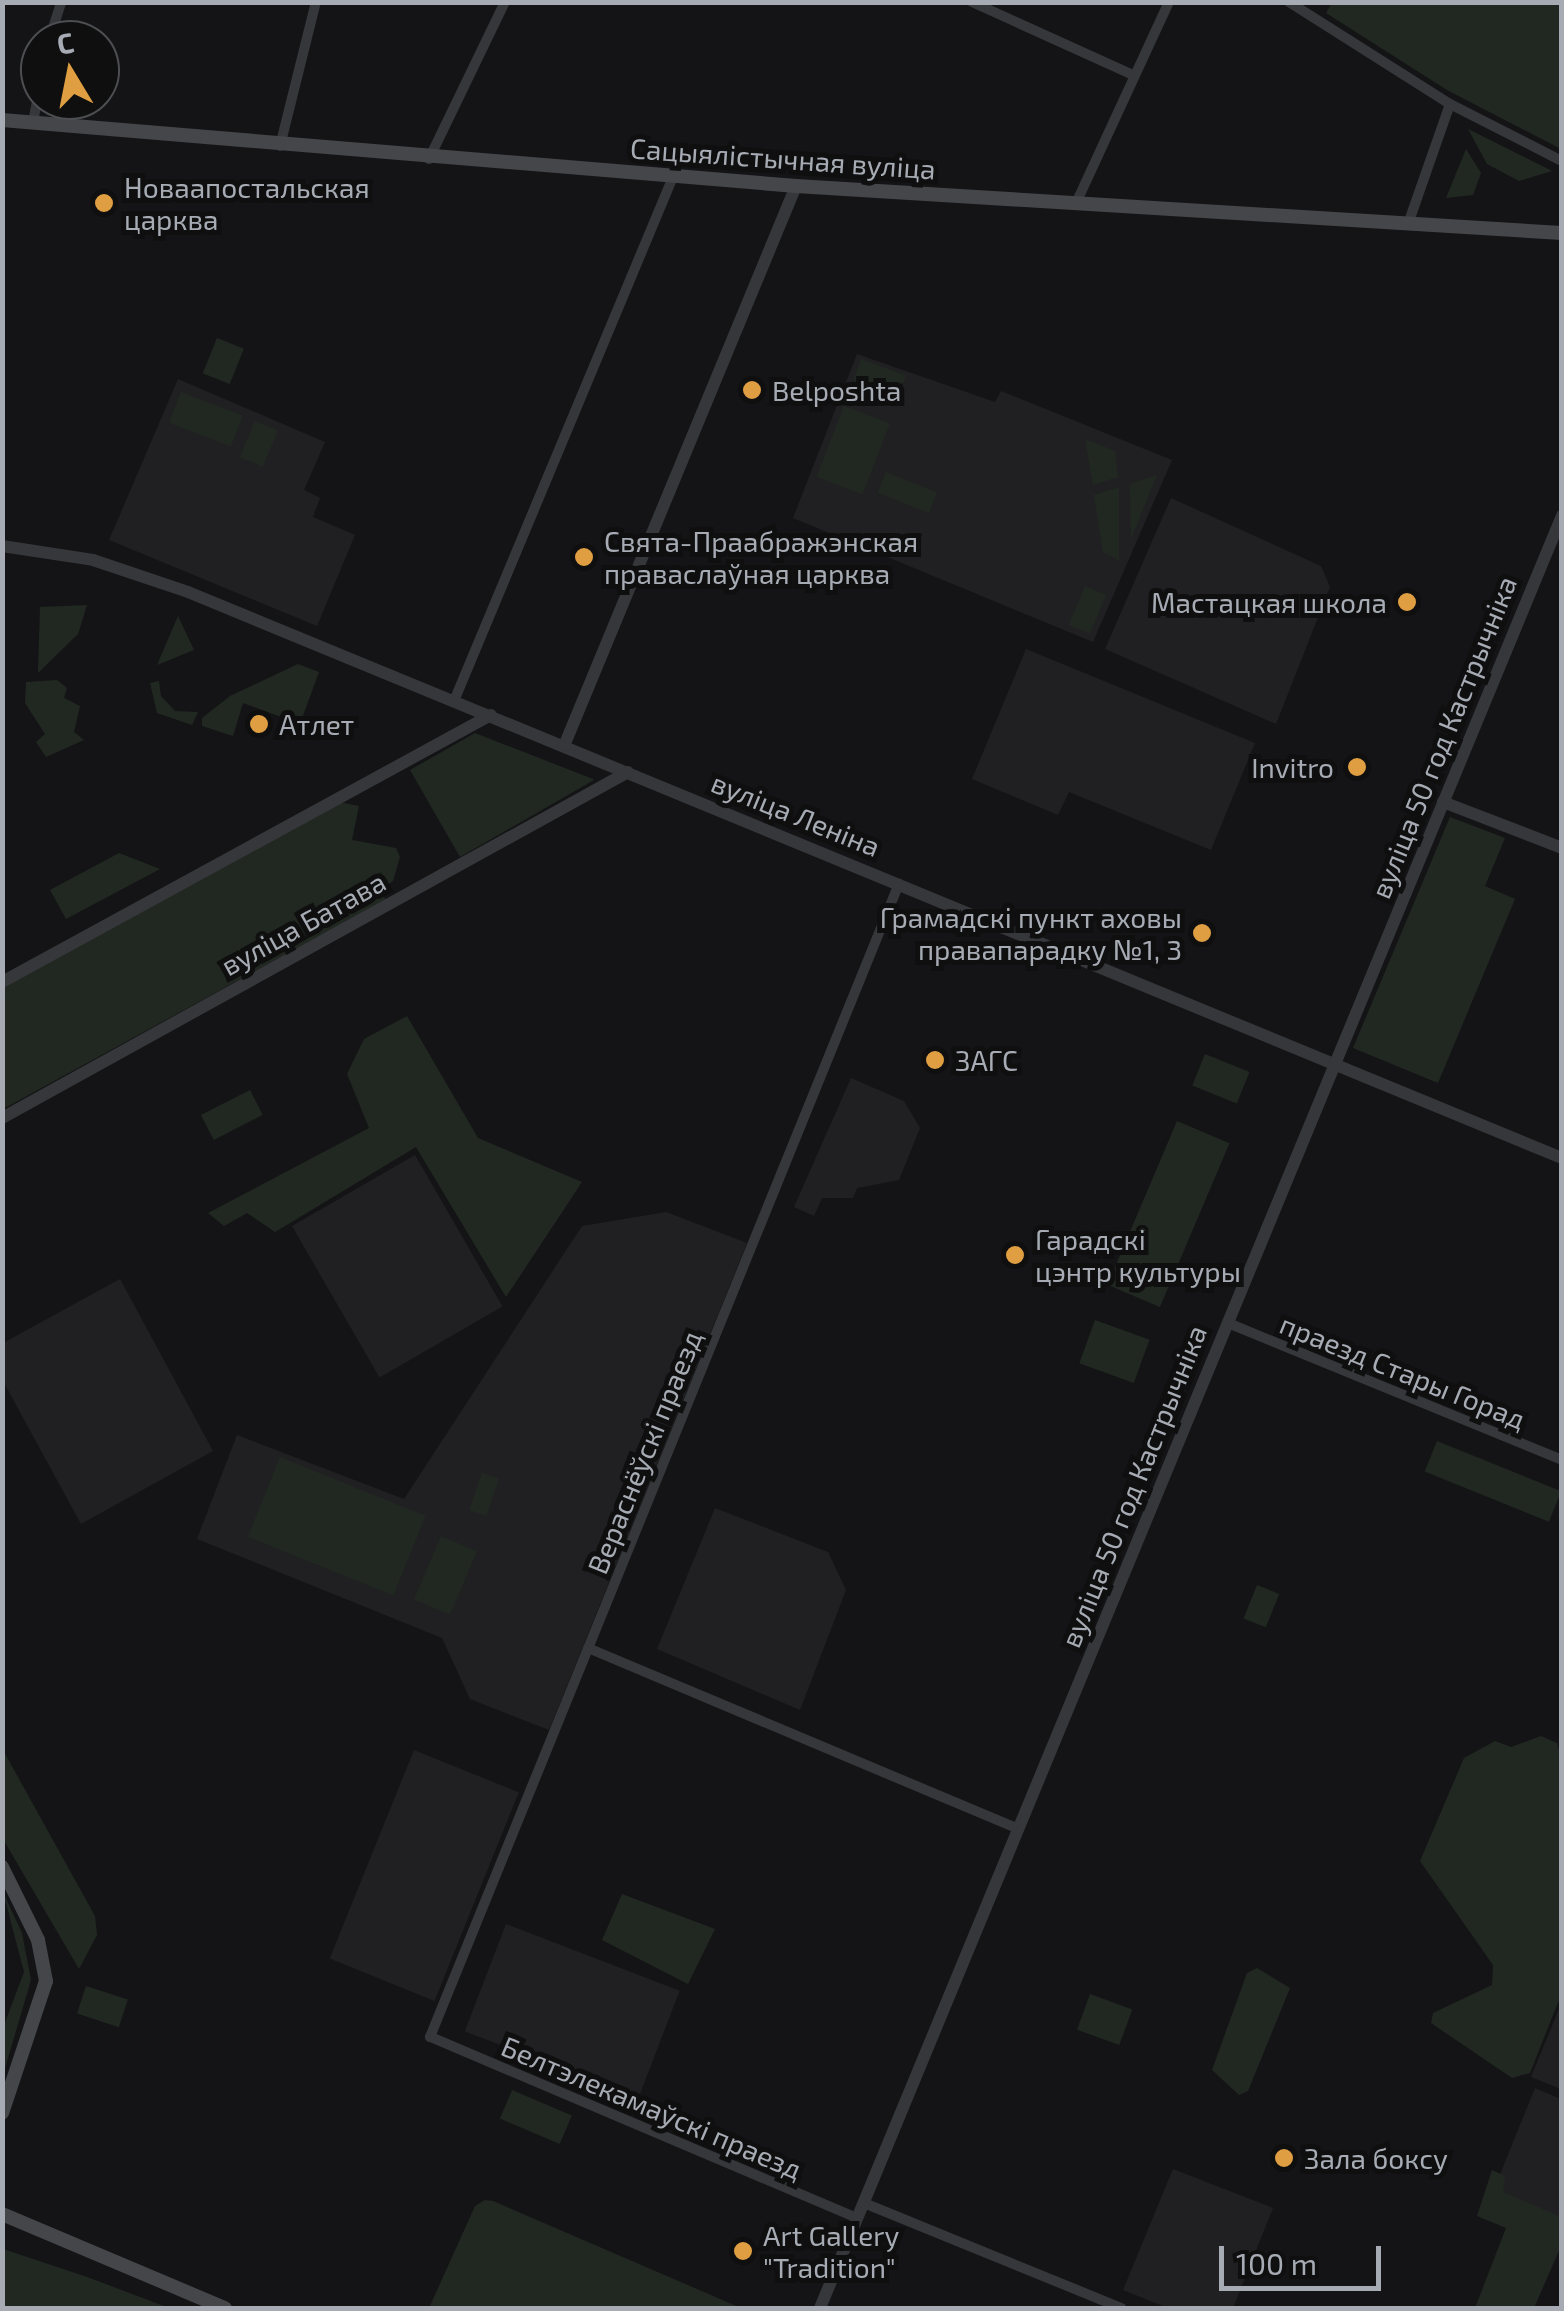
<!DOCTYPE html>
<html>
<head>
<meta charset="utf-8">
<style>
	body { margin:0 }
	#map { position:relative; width:1564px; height:2311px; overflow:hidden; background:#141416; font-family:"Exo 2",sans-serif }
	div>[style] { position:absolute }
	.built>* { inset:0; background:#202022; transform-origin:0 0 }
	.green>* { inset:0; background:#212821; transform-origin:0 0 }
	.minor>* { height:10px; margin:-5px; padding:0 5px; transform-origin:5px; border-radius:5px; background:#35373a }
	.tertiary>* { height:12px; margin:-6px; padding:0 6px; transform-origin:6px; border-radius:6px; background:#35373a }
	.secondary>* { height:14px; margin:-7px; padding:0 7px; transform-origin:7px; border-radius:7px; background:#44464a }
	.dots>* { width:28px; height:28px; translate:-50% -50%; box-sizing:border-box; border:5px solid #0f0f10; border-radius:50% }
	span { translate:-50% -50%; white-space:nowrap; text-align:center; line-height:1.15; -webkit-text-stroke:10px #0f0f10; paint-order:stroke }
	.street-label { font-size:28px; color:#a7acb4 }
	.poi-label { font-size:28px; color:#a7acb4 }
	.left { translate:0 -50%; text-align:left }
	.right { translate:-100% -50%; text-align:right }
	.frame { position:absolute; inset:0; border:5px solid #a7acb4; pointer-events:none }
	.north { position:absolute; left:20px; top:20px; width:100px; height:100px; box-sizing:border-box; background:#0f0f10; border:2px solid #4c4e52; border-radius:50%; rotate:350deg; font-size:28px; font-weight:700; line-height:40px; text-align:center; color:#a7acb4 }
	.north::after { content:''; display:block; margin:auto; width:35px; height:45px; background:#df9e42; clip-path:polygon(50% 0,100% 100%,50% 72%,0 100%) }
	.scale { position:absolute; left:1219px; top:2246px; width:162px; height:45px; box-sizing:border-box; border:5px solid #a7acb4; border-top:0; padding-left:12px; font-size:30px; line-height:35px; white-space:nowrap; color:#a7acb4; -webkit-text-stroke:8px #0f0f10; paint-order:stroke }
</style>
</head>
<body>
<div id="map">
	<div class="built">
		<div style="clip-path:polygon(857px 354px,995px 402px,1001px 391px,1172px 460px,1093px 642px,793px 518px)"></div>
		<div style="clip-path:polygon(178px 379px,325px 442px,304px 490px,320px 498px,313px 517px,355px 535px,317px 626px,109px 540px)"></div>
		<div style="clip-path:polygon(1171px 498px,1321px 566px,1330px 587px,1276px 724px,1105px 649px)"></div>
		<div style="clip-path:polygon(1026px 649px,1255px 743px,1211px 850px,1069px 792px,1058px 815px,972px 779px)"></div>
		<div style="clip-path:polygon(851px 1078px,904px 1101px,920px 1128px,899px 1180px,857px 1188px,853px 1198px,822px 1198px,814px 1216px,794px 1207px)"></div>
		<div style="left:415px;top:1155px;width:175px;height:142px;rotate:60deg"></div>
		<div style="clip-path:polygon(666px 1212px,747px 1243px,549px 1730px,470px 1699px,442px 1638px,197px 1539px,237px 1435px,404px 1499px,582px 1226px)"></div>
		<div style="clip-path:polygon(120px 1279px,213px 1451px,81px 1524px,3px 1381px,3px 1343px)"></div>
		<div style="clip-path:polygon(715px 1508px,828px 1552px,846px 1590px,800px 1710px,657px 1649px)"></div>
		<div style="left:414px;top:1750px;width:113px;height:225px;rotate:22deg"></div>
		<div style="left:506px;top:1924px;width:186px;height:115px;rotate:21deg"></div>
		<div style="clip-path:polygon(1561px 2004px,1561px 2089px,1531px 2077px)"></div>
		<div style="clip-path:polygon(1535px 2088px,1561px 2099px,1561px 2234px,1488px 2204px)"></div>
		<div style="clip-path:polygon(1173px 2169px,1273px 2208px,1233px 2308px,1168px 2308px,1123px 2290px)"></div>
	</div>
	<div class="green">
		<div style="clip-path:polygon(1332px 2px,1561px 3px,1561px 149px,1447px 90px,1326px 13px)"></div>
		<div style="clip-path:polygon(1468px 129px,1552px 171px,1519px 181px,1487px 164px)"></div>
		<div style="clip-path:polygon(1466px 149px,1481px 173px,1473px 195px,1446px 198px)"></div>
		<div style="left:217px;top:338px;width:29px;height:38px;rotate:22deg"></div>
		<div style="left:861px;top:359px;width:48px;height:22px;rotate:20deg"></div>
		<div style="left:181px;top:392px;width:66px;height:33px;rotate:21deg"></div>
		<div style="left:844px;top:406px;width:49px;height:76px;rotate:21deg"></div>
		<div style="left:255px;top:421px;width:25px;height:39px;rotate:23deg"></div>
		<div style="clip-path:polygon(1085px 439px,1115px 451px,1118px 477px,1093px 485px)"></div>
		<div style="left:886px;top:472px;width:55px;height:22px;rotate:22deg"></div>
		<div style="clip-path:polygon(1157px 475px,1131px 539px,1130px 484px)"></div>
		<div style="clip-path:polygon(1119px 487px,1119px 560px,1103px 552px,1094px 495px)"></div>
		<div style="left:1085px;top:586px;width:23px;height:42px;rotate:23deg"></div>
		<div style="clip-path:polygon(87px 605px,78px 634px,38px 673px,40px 607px)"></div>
		<div style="clip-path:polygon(178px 616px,194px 650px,157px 665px)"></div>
		<div style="clip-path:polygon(298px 664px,319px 672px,300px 724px,243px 703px,233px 736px,202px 726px,202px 718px,230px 696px)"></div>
		<div style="clip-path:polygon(57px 680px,67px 688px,64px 698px,80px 706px,74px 732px,84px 740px,46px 757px,36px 742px,45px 734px,25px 703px,26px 682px)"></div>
		<div style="clip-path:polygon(159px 681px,161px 696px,175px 711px,198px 712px,192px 725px,157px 713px,150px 683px)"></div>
		<div style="clip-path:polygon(475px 733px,593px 779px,594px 780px,460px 857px,410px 770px)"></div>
		<div style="clip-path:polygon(339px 802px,359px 806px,352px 840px,396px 848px,400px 857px,393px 881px,383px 888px,385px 900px,3px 1109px,3px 987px)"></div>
		<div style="clip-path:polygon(1450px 817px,1505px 838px,1485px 886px,1515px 899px,1438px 1083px,1353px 1048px)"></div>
		<div style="clip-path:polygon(119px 853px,160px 869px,66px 919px,50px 890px)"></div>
		<div style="clip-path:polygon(407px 1016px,478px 1138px,582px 1182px,506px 1297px,416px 1147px,275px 1232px,247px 1213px,224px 1226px,208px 1213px,369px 1128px,347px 1074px,364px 1039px)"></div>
		<div style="left:1205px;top:1054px;width:48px;height:34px;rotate:22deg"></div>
		<div style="left:250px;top:1090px;width:28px;height:55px;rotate:63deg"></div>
		<div style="left:1177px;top:1121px;width:57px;height:178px;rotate:23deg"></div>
		<div style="left:1095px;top:1320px;width:58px;height:46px;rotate:20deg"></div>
		<div style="left:1437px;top:1441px;width:134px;height:33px;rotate:22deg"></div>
		<div style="left:280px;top:1457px;width:157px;height:86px;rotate:22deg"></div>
		<div style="left:482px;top:1473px;width:18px;height:39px;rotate:19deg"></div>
		<div style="left:441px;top:1536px;width:39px;height:69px;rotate:23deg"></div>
		<div style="left:1257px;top:1585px;width:24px;height:36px;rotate:22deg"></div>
		<div style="clip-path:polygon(1541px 1736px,1557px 1743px,1561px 1757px,1561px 1995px,1530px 2073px,1512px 2078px,1431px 2023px,1433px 2013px,1492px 1985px,1493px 1965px,1420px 1861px,1464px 1758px,1495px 1741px,1511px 1747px)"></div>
		<div style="clip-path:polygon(3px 1750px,95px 1916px,97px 1935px,79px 1969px,3px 1839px)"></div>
		<div style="clip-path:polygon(3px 1892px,22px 1933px,31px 1980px,3px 2075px,3px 2028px,24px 1972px)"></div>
		<div style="clip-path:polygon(622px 1894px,715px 1929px,688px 1984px,602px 1940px)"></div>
		<div style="clip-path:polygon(1257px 1968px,1290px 1988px,1248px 2091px,1239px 2095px,1212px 2070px,1247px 1973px)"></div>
		<div style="left:86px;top:1986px;width:44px;height:29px;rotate:18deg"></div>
		<div style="left:1090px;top:1994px;width:45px;height:38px;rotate:20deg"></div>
		<div style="left:512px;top:2090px;width:65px;height:31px;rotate:23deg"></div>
		<div style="clip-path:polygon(1492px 2170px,1505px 2176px,1503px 2192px,1561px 2217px,1561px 2246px,1534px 2308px,1475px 2308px,1506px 2228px,1477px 2216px)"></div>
		<div style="clip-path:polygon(485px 2200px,493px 2201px,741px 2308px,429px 2308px,475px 2206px)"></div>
		<div style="clip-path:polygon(3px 2249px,90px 2278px,169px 2308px,3px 2308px)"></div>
	</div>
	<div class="minor">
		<div style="left:972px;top:2px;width:175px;rotate:24.4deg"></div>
		<div style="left:1289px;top:2px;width:191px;rotate:32.4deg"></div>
		<div style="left:1450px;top:104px;width:126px;rotate:27deg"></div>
		<div style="left:49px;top:40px;width:40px;rotate:-72deg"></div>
		<div style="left:33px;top:122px;width:36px;rotate:-79deg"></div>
		<div style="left:280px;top:146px;width:148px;rotate:-76deg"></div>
		<div style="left:429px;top:159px;width:174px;rotate:-64.2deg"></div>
		<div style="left:1077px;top:201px;width:219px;rotate:-65.2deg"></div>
		<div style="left:1408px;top:224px;width:127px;rotate:-70.7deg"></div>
		<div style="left:454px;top:701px;width:568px;rotate:-67.32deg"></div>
		<div style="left:1228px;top:1323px;width:361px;rotate:22.3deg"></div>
		<div style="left:588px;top:1648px;width:467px;rotate:22.8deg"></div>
		<div style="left:864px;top:2203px;width:278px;rotate:22.2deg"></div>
		<div style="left:857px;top:2218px;width:464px;rotate:-157deg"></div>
		<div style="left:430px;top:2037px;width:1245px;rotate:-67.87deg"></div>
	</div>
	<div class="tertiary">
		<div style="left:2px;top:546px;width:92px;rotate:8.7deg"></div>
		<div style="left:93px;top:560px;width:100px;rotate:18.6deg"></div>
		<div style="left:188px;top:592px;width:1486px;rotate:22.39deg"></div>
		<div style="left:564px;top:746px;width:606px;rotate:-67.5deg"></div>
		<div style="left:1443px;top:802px;width:128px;rotate:21.1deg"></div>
		<div style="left:2px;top:982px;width:557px;rotate:-28.64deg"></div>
		<div style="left:2px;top:1118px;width:715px;rotate:-28.93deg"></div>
		<div style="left:820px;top:2308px;width:1940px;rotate:-67.51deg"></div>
	</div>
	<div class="secondary">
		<div style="left:2px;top:120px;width:797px;rotate:4.75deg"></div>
		<div style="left:796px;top:186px;width:767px;rotate:3.51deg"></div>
		<div style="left:2px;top:1867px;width:81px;rotate:63.7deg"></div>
		<div style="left:38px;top:1940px;width:42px;rotate:79deg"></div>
		<div style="left:46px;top:1981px;width:139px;rotate:108.4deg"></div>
		<div style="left:2px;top:2214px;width:242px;rotate:22.9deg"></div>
	</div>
	<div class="dots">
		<div style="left:104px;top:203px;background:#df9e42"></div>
		<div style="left:752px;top:390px;background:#df9e42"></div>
		<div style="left:584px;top:557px;background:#df9e42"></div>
		<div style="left:1407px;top:602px;background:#df9e42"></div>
		<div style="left:259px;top:724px;background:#df9e42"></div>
		<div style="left:1357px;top:767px;background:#df9e42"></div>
		<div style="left:1202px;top:933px;background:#df9e42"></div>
		<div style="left:935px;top:1060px;background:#df9e42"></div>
		<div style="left:1015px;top:1255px;background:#df9e42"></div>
		<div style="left:1284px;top:2158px;background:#df9e42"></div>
		<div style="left:743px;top:2251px;background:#df9e42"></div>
	</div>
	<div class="street-label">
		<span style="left:783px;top:158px;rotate:4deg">Сацыялістычная вуліца</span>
		<span style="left:1443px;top:737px;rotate:-68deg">вуліца 50 год Кастрычніка</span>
		<span style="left:796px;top:814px;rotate:22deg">вуліца Леніна</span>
		<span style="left:303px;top:923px;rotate:-29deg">вуліца Батава</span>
		<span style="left:1403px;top:1371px;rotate:22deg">праезд Стары Горад</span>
		<span style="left:644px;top:1452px;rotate:-68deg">Вераснёўскі праезд</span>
		<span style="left:1133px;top:1486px;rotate:-68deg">вуліца 50 год Кастрычніка</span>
		<span style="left:652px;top:2107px;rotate:23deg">Белтэлекамаўскі праезд</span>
	</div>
	<div class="poi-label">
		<span class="left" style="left:124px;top:203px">Новаапостальская<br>царква</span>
		<span class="left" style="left:772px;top:390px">Belposhta</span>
		<span class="left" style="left:604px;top:557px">Свята-Праабражэнская<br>праваслаўная царква</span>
		<span class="right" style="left:1387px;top:602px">Мастацкая школа</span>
		<span class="left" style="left:279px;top:724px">Атлет</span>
		<span class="right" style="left:1334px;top:767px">Invitro</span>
		<span class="right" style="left:1182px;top:933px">Грамадскі пункт аховы<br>правапарадку №1, 3</span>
		<span class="left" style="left:955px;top:1060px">ЗАГС</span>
		<span class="left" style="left:1035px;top:1255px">Гарадскі<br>цэнтр культуры</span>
		<span class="left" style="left:1304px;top:2158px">Зала боксу</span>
		<span class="left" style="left:763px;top:2251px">Art Gallery<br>"Tradition"</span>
	</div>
	<div class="frame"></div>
	<div class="north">С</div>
	<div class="scale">100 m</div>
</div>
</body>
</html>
